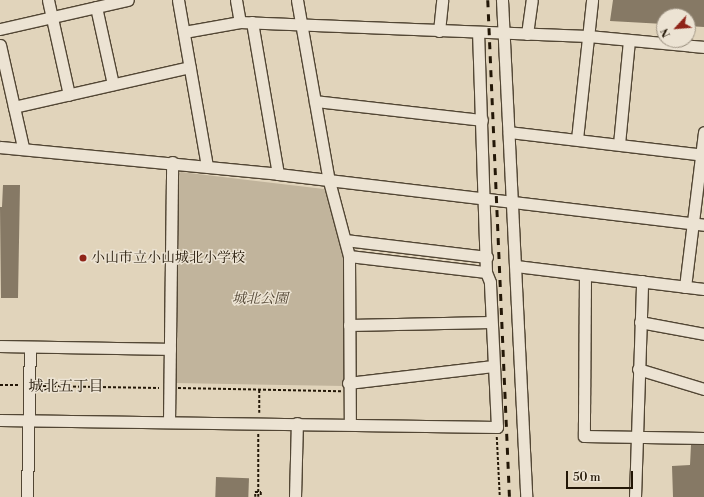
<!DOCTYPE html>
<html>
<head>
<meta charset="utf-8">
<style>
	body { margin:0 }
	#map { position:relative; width:704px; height:497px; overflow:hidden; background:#e1d4bb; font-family:"Libre Bodoni","Noto Serif JP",serif }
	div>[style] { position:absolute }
	.green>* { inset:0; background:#c1b49c }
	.building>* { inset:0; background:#867965; transform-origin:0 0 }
	.path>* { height:1.5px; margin-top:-0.75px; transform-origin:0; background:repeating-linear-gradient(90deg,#231707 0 3px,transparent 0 5px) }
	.roads { filter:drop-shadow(1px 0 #524634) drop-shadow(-1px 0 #524634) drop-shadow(0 1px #524634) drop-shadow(0 -1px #524634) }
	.minor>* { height:11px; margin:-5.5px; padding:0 5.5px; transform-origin:5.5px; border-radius:5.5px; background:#ece3d3 }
	.rail>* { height:2.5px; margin-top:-1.25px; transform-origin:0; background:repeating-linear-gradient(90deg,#231707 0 7px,transparent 0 14px) }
	.dots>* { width:11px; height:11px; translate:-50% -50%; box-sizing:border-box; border:2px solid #ece3d3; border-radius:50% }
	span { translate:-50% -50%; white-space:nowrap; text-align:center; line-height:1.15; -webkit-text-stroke:3px #ece3d3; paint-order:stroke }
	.poi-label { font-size:14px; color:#231707 }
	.left { translate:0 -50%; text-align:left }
	.park-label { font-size:14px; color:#524634; font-style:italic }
	.neighbourhood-label { font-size:15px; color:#231707 }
	.north { position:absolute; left:656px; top:8px; width:40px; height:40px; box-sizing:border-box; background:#ece3d3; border:1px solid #9c9181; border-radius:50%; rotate:244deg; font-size:11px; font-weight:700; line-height:16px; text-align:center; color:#231707 }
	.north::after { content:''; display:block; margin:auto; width:14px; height:18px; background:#8f2418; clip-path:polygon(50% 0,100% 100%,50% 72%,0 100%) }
	.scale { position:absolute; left:566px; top:471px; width:67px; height:18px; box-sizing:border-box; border:2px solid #231707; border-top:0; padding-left:5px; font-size:12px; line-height:14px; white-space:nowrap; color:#231707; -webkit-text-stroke:3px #ece3d3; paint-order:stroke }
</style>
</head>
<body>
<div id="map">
	<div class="green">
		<div style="clip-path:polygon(181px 172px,324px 189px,329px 192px,343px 247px,346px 274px,344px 386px,175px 383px,176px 176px)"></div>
	</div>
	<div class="building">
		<div style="clip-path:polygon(613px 0,704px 0,704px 27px,688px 26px,688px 16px,664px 16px,664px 24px,610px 21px)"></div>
		<div style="clip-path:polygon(3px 185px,20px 185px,18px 298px,1px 298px,0 207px,2px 207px)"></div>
		<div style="clip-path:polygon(691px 445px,704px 445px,704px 497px,673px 497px,672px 466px,690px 465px)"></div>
		<div style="left:216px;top:477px;width:33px;height:20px;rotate:2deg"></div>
	</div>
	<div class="path">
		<div style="left:0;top:385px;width:19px"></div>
		<div style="left:38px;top:386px;width:121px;rotate:0.9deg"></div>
		<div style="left:178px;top:388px;width:163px;rotate:1.1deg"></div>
		<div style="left:259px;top:413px;width:24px;rotate:-90deg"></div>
		<div style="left:497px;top:437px;width:60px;rotate:87.1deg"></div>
		<div style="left:255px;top:497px;width:5px;rotate:-90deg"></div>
		<div style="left:255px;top:492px;width:6px"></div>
		<div style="left:261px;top:492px;width:5px;rotate:90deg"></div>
		<div style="left:258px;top:497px;width:64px;rotate:-90deg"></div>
	</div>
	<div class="roads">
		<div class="minor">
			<div style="left:48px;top:0;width:97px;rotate:77.5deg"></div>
			<div style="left:178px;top:0;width:169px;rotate:80.1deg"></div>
			<div style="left:236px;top:0;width:22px;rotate:80deg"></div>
			<div style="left:297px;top:0;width:184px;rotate:80deg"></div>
			<div style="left:329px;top:181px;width:78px;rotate:75.1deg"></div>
			<div style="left:349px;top:256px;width:168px;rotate:89.7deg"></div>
			<div style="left:502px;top:0;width:498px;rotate:87.2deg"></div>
			<div style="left:96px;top:7px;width:79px;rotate:77.6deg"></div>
			<div style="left:252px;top:22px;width:154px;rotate:80.3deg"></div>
			<div style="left:0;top:29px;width:131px;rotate:-12.8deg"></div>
			<div style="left:439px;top:31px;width:31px;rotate:-84deg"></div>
			<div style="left:184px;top:32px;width:57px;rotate:-10.1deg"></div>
			<div style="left:240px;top:22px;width:348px;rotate:2.3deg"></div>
			<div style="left:588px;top:36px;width:117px;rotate:5.4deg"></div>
			<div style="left:527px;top:34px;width:34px;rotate:-82deg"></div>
			<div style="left:0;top:45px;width:105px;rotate:77.3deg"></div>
			<div style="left:315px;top:101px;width:168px;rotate:6.5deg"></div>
			<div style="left:14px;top:107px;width:180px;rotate:-12.8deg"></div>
			<div style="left:509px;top:132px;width:196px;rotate:6.7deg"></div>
			<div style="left:577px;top:139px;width:140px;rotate:-83.8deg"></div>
			<div style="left:619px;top:144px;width:104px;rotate:-84.5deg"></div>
			<div style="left:0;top:147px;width:279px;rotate:5.5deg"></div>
			<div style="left:278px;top:174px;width:429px;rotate:6.8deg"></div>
			<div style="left:345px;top:240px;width:143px;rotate:6.8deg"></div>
			<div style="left:349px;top:256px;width:138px;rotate:6.7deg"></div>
			<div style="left:516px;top:266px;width:189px;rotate:7deg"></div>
			<div style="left:585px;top:276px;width:160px;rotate:90.4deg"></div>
			<div style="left:584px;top:436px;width:120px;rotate:1deg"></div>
			<div style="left:685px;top:287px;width:156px;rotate:-83deg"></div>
			<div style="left:640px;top:322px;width:65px;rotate:10.6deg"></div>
			<div style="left:349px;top:325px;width:142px;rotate:-1.2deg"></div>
			<div style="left:0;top:346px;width:170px;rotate:1deg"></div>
			<div style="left:638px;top:369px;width:69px;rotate:16.9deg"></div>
			<div style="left:348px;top:383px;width:146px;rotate:-6.7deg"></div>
			<div style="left:0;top:420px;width:497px;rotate:0.8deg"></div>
			<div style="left:497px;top:427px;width:145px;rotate:-92.8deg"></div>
			<div style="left:490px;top:282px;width:11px;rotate:-112deg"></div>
			<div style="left:486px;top:272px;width:240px;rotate:-91.9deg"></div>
			<div style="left:169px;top:422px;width:260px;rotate:-89.3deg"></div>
			<div style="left:27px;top:497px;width:150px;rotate:-88.9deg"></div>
			<div style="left:295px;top:497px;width:74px;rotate:-88.5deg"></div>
			<div style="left:635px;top:497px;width:216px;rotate:-88.1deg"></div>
		</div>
	</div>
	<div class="rail">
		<div style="left:488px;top:0;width:497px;rotate:87.5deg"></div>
	</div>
	<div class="dots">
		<div style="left:83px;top:258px;background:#8f2418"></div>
	</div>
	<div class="poi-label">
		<span class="left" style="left:91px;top:258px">小山市立小山城北小学校</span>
	</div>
	<div class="park-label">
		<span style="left:260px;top:299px">城北公園</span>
	</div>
	<div class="neighbourhood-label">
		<span style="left:66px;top:387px">城北五丁目</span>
	</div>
	<div class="north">N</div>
	<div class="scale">50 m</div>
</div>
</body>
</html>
